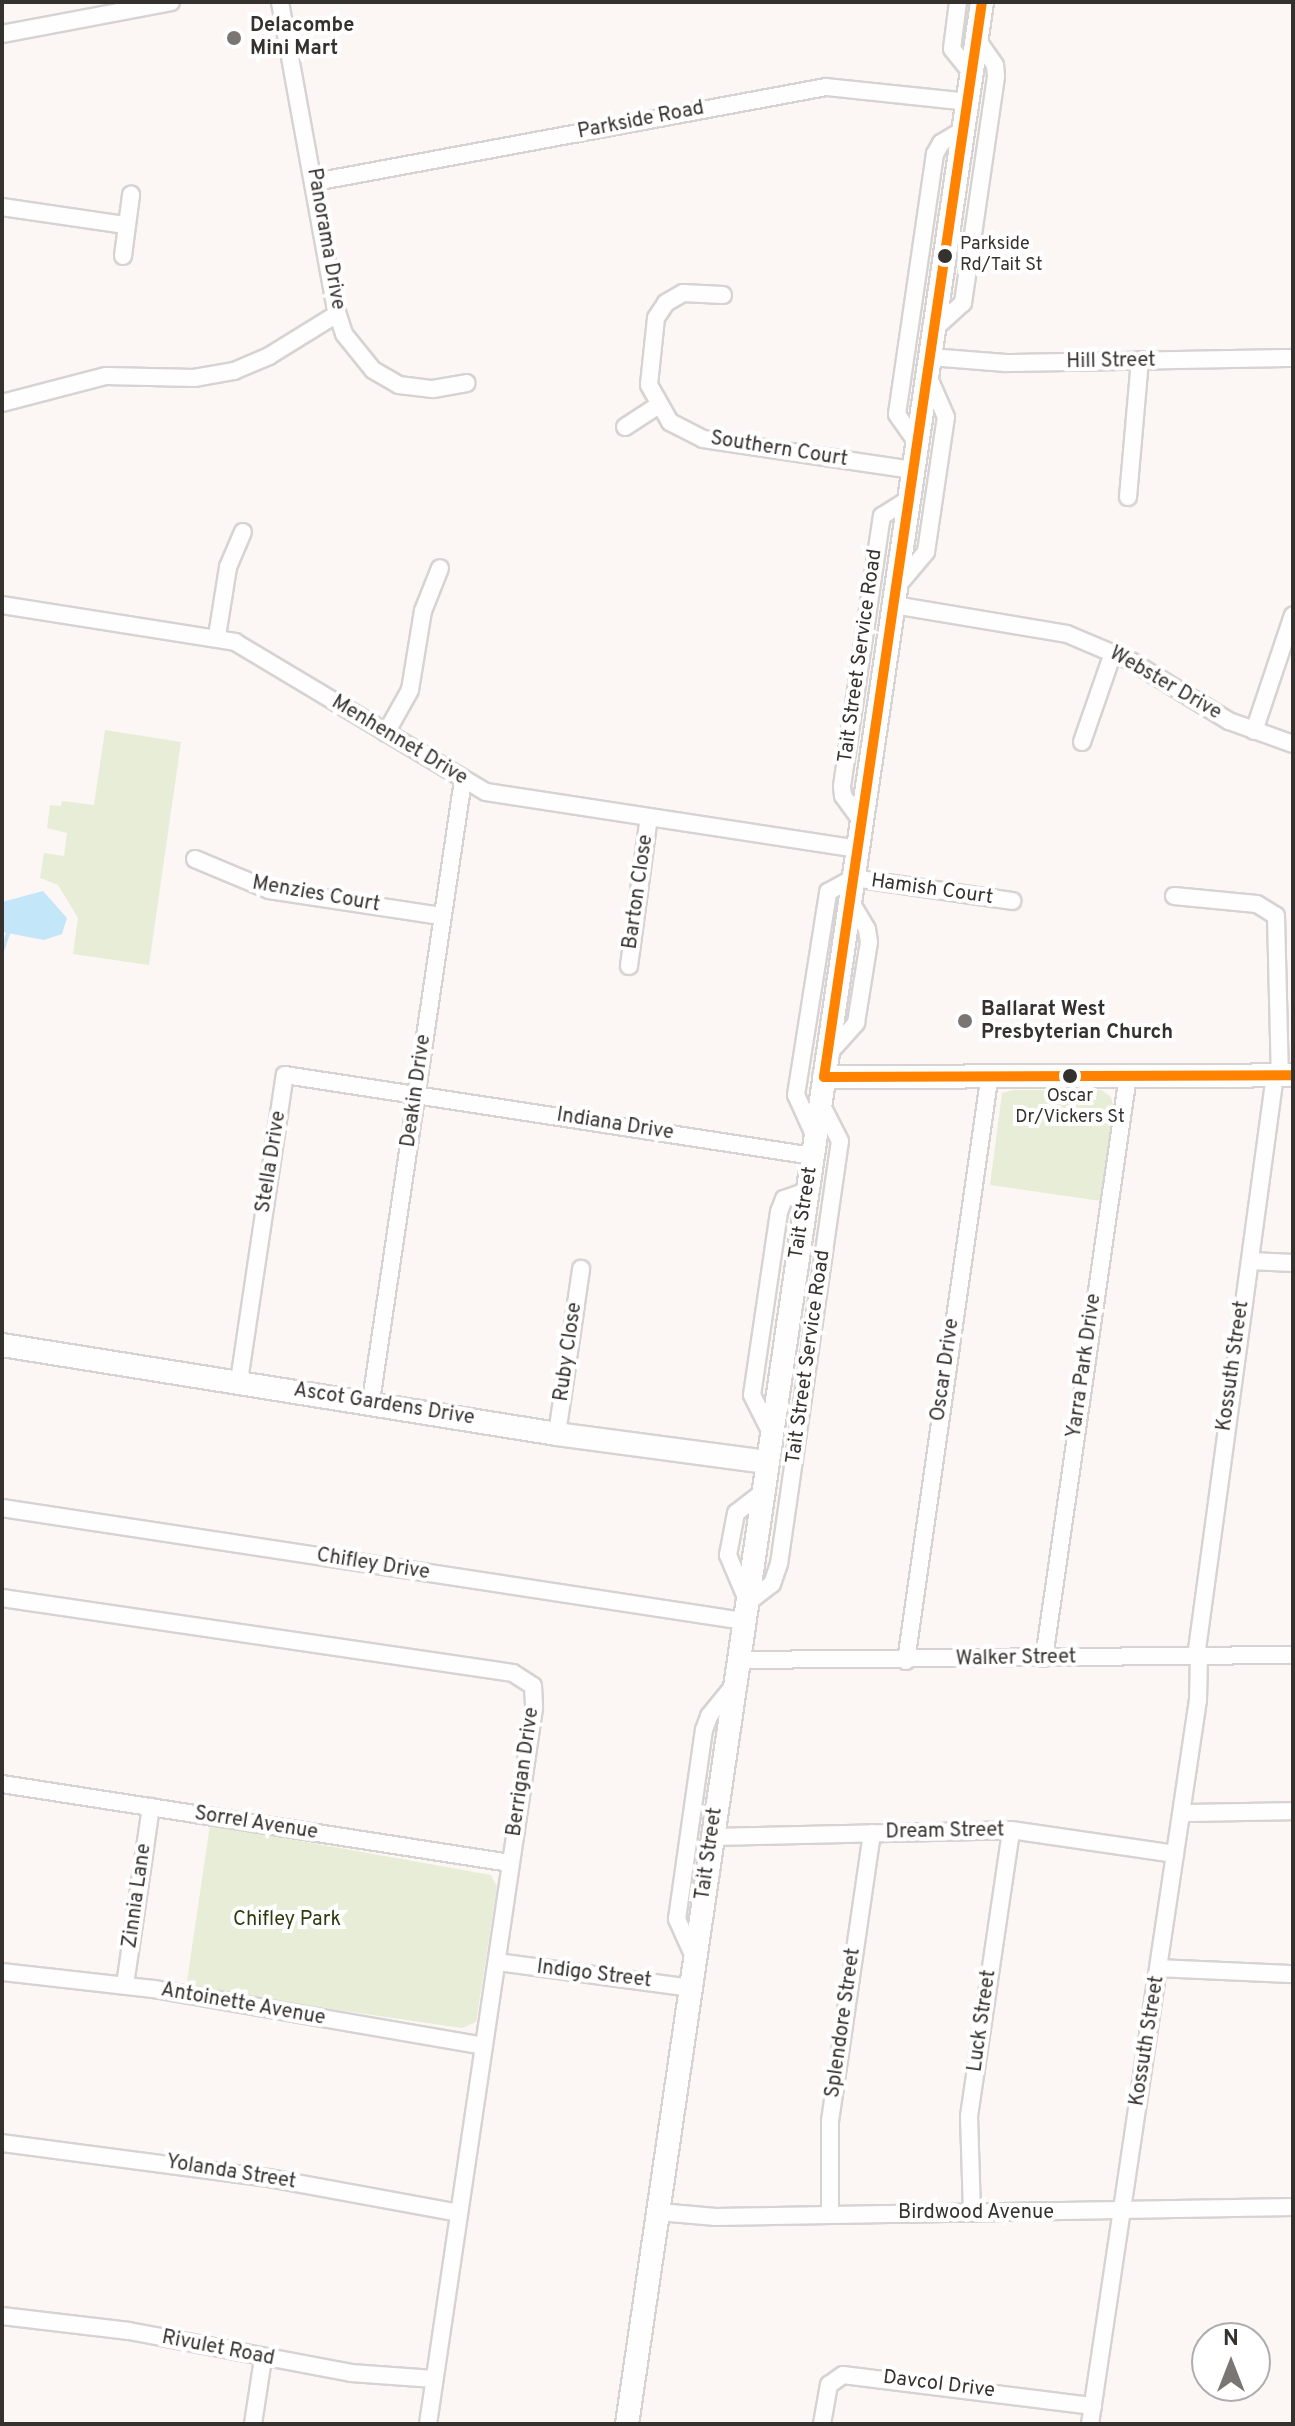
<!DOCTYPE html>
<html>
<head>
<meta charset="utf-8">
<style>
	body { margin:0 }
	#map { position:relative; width:1295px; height:2426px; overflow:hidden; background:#fcf7f5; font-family:Overpass,sans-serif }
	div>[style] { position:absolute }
	.green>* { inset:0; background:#e7edd6 }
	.water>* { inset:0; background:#c3e7f8 }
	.stream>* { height:4px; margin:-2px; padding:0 2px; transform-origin:2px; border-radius:2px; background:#c3e7f8 }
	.roads { filter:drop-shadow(2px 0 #d7d3d2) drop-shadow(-2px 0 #d7d3d2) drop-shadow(0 2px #d7d3d2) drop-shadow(0 -2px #d7d3d2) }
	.minor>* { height:16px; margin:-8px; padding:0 8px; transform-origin:8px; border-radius:8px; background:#fffefe }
	.tertiary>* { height:22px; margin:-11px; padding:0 11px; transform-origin:11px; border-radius:11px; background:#fffefe }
	.bus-1>* { height:10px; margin:-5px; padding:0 5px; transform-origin:5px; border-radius:5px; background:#ff8200 }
	.dots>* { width:22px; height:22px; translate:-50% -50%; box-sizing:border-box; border:4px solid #fff; border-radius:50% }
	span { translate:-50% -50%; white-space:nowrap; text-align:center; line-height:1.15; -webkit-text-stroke:8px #fff; paint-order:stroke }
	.bus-label { font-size:18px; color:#34312f }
	.left { translate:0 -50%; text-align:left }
	.poi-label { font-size:20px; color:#34312f; font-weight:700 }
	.street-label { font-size:20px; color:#34312f }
	.park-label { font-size:20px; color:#2e3a0e }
	.frame { position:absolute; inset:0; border:4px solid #34312f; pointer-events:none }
	.north { position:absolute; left:1191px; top:2322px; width:80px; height:80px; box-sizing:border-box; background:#fff; border:2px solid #aeadac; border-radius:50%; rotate:0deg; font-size:22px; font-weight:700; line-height:32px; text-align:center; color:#34312f }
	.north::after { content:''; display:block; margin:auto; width:28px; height:36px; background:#7a7674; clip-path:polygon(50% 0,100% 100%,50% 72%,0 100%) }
</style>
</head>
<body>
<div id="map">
	<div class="green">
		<div style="clip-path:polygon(105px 730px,181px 742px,149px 965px,73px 954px,78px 918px,58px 885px,40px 878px,44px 853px,64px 856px,67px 833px,47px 828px,50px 805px,61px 806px,62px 801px,94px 805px)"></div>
		<div style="clip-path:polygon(1013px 1090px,1101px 1090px,1111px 1097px,1114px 1109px,1101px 1201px,990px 1185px,1002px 1093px)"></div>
		<div style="clip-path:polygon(210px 1825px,491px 1875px,497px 1887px,476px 2022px,462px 2028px,186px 1988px)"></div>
	</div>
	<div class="water">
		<div style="clip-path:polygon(43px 891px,67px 918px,62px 934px,44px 940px,2px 932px,2px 902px)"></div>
	</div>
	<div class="stream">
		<div style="left:2px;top:951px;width:18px;rotate:-71deg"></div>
	</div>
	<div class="roads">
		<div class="minor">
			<div style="left:280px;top:2px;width:309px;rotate:79.7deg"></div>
			<div style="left:335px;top:306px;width:29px;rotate:72deg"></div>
			<div style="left:344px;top:334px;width:46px;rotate:51.1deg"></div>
			<div style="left:373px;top:370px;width:30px;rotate:30deg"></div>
			<div style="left:399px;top:385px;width:34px;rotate:7deg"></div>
			<div style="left:433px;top:389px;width:34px;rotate:-10deg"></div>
			<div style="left:958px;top:2px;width:47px;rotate:97.3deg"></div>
			<div style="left:952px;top:49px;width:32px;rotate:51deg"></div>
			<div style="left:2px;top:34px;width:172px;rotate:-10.7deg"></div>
			<div style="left:315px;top:182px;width:520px;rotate:-10.53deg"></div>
			<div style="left:826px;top:87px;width:143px;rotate:6deg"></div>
			<div style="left:2px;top:207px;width:125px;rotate:8.3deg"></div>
			<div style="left:123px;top:256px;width:62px;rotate:-82.5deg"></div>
			<div style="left:723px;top:295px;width:40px;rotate:-177.1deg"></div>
			<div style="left:683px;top:293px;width:20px;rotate:150deg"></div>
			<div style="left:666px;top:303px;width:18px;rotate:124deg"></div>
			<div style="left:656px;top:318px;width:67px;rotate:96deg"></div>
			<div style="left:649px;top:385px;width:43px;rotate:60.4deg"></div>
			<div style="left:670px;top:422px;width:37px;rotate:27deg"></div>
			<div style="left:703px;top:439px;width:212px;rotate:8.4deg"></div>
			<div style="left:934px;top:329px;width:39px;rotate:-42deg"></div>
			<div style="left:963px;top:303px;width:229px;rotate:-81.7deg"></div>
			<div style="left:996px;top:76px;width:11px;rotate:-95deg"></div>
			<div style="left:995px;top:65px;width:33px;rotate:-125deg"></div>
			<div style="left:930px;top:357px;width:76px;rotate:4.5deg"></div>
			<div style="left:1006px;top:363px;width:287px;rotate:-1deg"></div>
			<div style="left:2px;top:403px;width:107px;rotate:-14.6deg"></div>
			<div style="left:106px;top:376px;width:88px;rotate:1.3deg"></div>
			<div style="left:194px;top:378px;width:41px;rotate:-9.9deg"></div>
			<div style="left:234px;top:371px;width:38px;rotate:-23deg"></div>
			<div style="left:269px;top:356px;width:80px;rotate:-31.7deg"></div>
			<div style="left:625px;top:427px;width:38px;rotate:-33deg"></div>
			<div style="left:917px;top:443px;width:35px;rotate:-125deg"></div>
			<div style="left:897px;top:414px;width:263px;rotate:-81.7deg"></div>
			<div style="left:935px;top:154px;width:13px;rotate:-61deg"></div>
			<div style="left:941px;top:143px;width:26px;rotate:-31deg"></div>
			<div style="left:1128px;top:497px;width:137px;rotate:-85deg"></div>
			<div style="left:899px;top:584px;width:42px;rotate:-49.8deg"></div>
			<div style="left:926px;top:552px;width:136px;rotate:-81.6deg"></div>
			<div style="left:946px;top:417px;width:45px;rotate:-113.7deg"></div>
			<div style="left:2px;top:605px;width:236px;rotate:9deg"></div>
			<div style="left:235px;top:642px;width:292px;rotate:30.9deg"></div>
			<div style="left:486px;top:792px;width:375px;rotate:8.7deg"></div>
			<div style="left:894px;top:605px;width:175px;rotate:9.5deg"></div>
			<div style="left:1067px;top:634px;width:69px;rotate:22.9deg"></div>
			<div style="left:1131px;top:661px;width:115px;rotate:31.5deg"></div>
			<div style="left:1229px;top:721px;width:68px;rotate:19.8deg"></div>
			<div style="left:217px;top:636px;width:70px;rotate:-80.9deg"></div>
			<div style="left:228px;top:567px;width:38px;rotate:-67deg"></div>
			<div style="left:1254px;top:731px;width:122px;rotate:-71.4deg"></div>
			<div style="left:386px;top:733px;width:49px;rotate:-60.8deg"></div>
			<div style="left:410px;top:690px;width:80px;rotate:-80.7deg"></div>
			<div style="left:423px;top:611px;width:46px;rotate:-68.4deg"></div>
			<div style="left:1082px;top:742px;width:94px;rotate:-70.8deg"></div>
			<div style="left:862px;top:822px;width:32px;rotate:-126deg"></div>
			<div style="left:843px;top:796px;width:10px;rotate:-96deg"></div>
			<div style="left:842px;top:786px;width:273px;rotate:-81.6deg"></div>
			<div style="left:882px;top:516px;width:32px;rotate:-32deg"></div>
			<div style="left:195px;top:859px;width:80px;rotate:22.7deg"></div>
			<div style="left:269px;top:890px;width:174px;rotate:8.6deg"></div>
			<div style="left:1174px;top:896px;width:83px;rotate:5.5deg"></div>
			<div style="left:1257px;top:904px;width:22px;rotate:32deg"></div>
			<div style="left:1276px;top:916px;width:159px;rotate:88.6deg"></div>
			<div style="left:629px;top:966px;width:150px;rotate:-82.4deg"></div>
			<div style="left:831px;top:1051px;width:38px;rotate:-48deg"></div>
			<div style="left:856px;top:1023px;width:82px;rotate:-80.9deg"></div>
			<div style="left:869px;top:942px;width:13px;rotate:-99deg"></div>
			<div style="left:867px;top:929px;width:33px;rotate:-121deg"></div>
			<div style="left:815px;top:1137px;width:46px;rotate:-114.3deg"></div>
			<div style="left:796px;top:1095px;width:206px;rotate:-81deg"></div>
			<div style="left:828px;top:892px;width:29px;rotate:-29deg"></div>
			<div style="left:853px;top:878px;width:161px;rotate:8.2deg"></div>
			<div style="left:1250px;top:1261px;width:43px;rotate:2.7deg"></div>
			<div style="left:239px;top:1381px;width:309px;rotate:-81.5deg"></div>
			<div style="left:285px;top:1075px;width:534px;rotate:8.72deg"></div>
			<div style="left:371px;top:1401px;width:628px;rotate:-81.57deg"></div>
			<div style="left:771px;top:1433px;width:42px;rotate:-116.6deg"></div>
			<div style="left:752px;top:1395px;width:185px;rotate:-81.6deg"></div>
			<div style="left:779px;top:1212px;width:14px;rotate:-69deg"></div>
			<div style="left:784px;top:1199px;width:24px;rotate:-19deg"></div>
			<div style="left:557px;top:1434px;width:167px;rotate:-81.7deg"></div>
			<div style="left:2px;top:1508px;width:751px;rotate:8.66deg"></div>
			<div style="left:2px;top:1598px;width:516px;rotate:8.35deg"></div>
			<div style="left:513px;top:1673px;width:24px;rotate:33deg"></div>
			<div style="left:533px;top:1686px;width:22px;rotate:87deg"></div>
			<div style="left:534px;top:1708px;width:724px;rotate:98.42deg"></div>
			<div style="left:747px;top:1600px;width:49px;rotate:-112.9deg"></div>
			<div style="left:728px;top:1555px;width:43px;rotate:-79.2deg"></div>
			<div style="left:736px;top:1513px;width:33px;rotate:-38deg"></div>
			<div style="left:746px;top:1604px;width:33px;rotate:-38deg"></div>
			<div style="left:772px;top:1584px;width:21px;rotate:-71deg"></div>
			<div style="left:779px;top:1564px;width:427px;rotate:-81.8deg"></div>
			<div style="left:840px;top:1141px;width:44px;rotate:-117.1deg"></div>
			<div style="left:1196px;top:1657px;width:587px;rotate:-82.27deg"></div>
			<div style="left:1044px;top:1658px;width:588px;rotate:-81.79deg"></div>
			<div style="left:738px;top:1660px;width:555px;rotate:-0.52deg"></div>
			<div style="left:906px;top:1661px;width:587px;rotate:-81.87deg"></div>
			<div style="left:2px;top:1784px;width:514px;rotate:8.84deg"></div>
			<div style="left:1182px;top:1813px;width:111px;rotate:-1deg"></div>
			<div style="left:713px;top:1837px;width:298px;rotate:-1.3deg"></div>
			<div style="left:1011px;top:1830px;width:166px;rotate:8.3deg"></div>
			<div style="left:694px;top:1957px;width:42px;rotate:-114.1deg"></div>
			<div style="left:677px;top:1919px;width:191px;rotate:-81.9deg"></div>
			<div style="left:704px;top:1730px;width:15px;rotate:-70deg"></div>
			<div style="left:709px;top:1716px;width:40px;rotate:-51deg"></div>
			<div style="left:497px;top:1962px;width:196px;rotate:7.6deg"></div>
			<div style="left:1159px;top:1968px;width:134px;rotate:2.6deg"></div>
			<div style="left:2px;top:1972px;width:153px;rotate:6.4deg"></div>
			<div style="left:154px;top:1989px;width:334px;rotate:9.8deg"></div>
			<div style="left:125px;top:1985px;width:180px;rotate:-81.7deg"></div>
			<div style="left:2px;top:2143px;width:269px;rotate:7.5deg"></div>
			<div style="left:269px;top:2178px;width:193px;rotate:10.4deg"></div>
			<div style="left:659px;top:2212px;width:57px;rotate:5deg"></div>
			<div style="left:716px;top:2217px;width:577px;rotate:-0.99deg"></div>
			<div style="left:972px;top:2212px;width:96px;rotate:-91.8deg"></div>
			<div style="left:969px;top:2116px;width:289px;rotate:-81.6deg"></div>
			<div style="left:830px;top:2215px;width:94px;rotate:-90deg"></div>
			<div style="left:830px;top:2121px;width:291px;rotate:-81.7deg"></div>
			<div style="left:2px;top:2316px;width:128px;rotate:6.7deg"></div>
			<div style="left:129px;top:2331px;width:226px;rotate:10.7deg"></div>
			<div style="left:351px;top:2373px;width:83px;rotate:4.1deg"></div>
			<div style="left:253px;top:2424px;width:66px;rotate:-81.3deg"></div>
			<div style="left:822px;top:2424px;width:40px;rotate:-80deg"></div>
			<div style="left:829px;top:2385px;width:17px;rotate:-36deg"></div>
			<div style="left:843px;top:2375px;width:252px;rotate:7.1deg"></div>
			<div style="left:1090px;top:2424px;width:732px;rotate:-81.52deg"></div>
			<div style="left:1198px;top:1700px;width:43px;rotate:-88.7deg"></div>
		</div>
		<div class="tertiary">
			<div style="left:824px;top:1077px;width:469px;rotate:-0.2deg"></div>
			<div style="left:2px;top:1345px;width:562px;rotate:9.11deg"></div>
			<div style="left:557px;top:1434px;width:212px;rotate:7.6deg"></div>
			<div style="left:627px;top:2424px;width:2448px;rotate:-81.66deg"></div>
		</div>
	</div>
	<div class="bus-1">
		<div style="left:824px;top:1077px;width:1087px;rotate:-81.64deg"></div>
		<div style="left:824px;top:1077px;width:469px;rotate:-0.2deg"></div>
	</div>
	<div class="dots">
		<div style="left:234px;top:38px;background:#7a7674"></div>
		<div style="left:945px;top:256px;background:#34312f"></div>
		<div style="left:965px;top:1021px;background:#7a7674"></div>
		<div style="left:1070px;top:1076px;background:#34312f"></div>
	</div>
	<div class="bus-label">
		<span class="left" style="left:960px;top:256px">Parkside<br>Rd/Tait St</span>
		<span style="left:1070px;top:1108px">Oscar<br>Dr/Vickers St</span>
	</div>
	<div class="poi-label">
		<span class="left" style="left:250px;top:38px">Delacombe<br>Mini Mart</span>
		<span class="left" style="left:981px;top:1022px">Ballarat West<br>Presbyterian Church</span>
	</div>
	<div class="street-label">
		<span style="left:641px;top:121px;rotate:-11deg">Parkside Road</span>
		<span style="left:325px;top:239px;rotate:80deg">Panorama Drive</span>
		<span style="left:1111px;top:362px;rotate:-1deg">Hill Street</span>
		<span style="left:779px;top:450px;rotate:9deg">Southern Court</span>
		<span style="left:861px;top:656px;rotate:-82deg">Tait Street Service Road</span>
		<span style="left:1165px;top:684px;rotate:30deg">Webster Drive</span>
		<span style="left:399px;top:741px;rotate:31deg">Menhennet Drive</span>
		<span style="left:932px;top:890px;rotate:8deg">Hamish Court</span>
		<span style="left:639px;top:892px;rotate:-82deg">Barton Close</span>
		<span style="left:316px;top:895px;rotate:10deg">Menzies Court</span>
		<span style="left:417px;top:1091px;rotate:-82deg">Deakin Drive</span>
		<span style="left:615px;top:1125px;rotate:9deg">Indiana Drive</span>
		<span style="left:272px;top:1162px;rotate:-81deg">Stella Drive</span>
		<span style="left:804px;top:1213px;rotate:-81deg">Tait Street</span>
		<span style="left:569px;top:1352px;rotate:-82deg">Ruby Close</span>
		<span style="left:809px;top:1357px;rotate:-82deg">Tait Street Service Road</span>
		<span style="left:1085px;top:1366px;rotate:-82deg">Yarra Park Drive</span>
		<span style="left:1234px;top:1366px;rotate:-82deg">Kossuth Street</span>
		<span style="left:946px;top:1370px;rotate:-82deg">Oscar Drive</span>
		<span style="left:384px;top:1405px;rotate:9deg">Ascot Gardens Drive</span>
		<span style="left:373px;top:1565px;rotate:9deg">Chifley Drive</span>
		<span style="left:1016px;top:1659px;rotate:-1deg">Walker Street</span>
		<span style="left:524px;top:1772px;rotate:-82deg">Berrigan Drive</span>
		<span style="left:256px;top:1824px;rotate:9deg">Sorrel Avenue</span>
		<span style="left:945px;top:1832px;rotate:-1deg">Dream Street</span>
		<span style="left:710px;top:1854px;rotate:-82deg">Tait Street</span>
		<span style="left:138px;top:1896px;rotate:-82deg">Zinnia Lane</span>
		<span style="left:594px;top:1975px;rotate:7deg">Indigo Street</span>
		<span style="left:243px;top:2005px;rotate:10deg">Antoinette Avenue</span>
		<span style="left:983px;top:2021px;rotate:-82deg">Luck Street</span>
		<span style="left:844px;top:2023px;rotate:-82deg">Splendore Street</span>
		<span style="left:1148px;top:2041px;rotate:-81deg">Kossuth Street</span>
		<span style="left:231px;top:2173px;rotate:9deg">Yolanda Street</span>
		<span style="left:976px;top:2213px">Birdwood Avenue</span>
		<span style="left:218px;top:2349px;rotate:11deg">Rivulet Road</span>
		<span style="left:939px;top:2385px;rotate:7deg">Davcol Drive</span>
	</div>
	<div class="park-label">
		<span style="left:287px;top:1920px">Chifley Park</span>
	</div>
	<div class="frame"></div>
	<div class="north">N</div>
</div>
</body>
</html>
